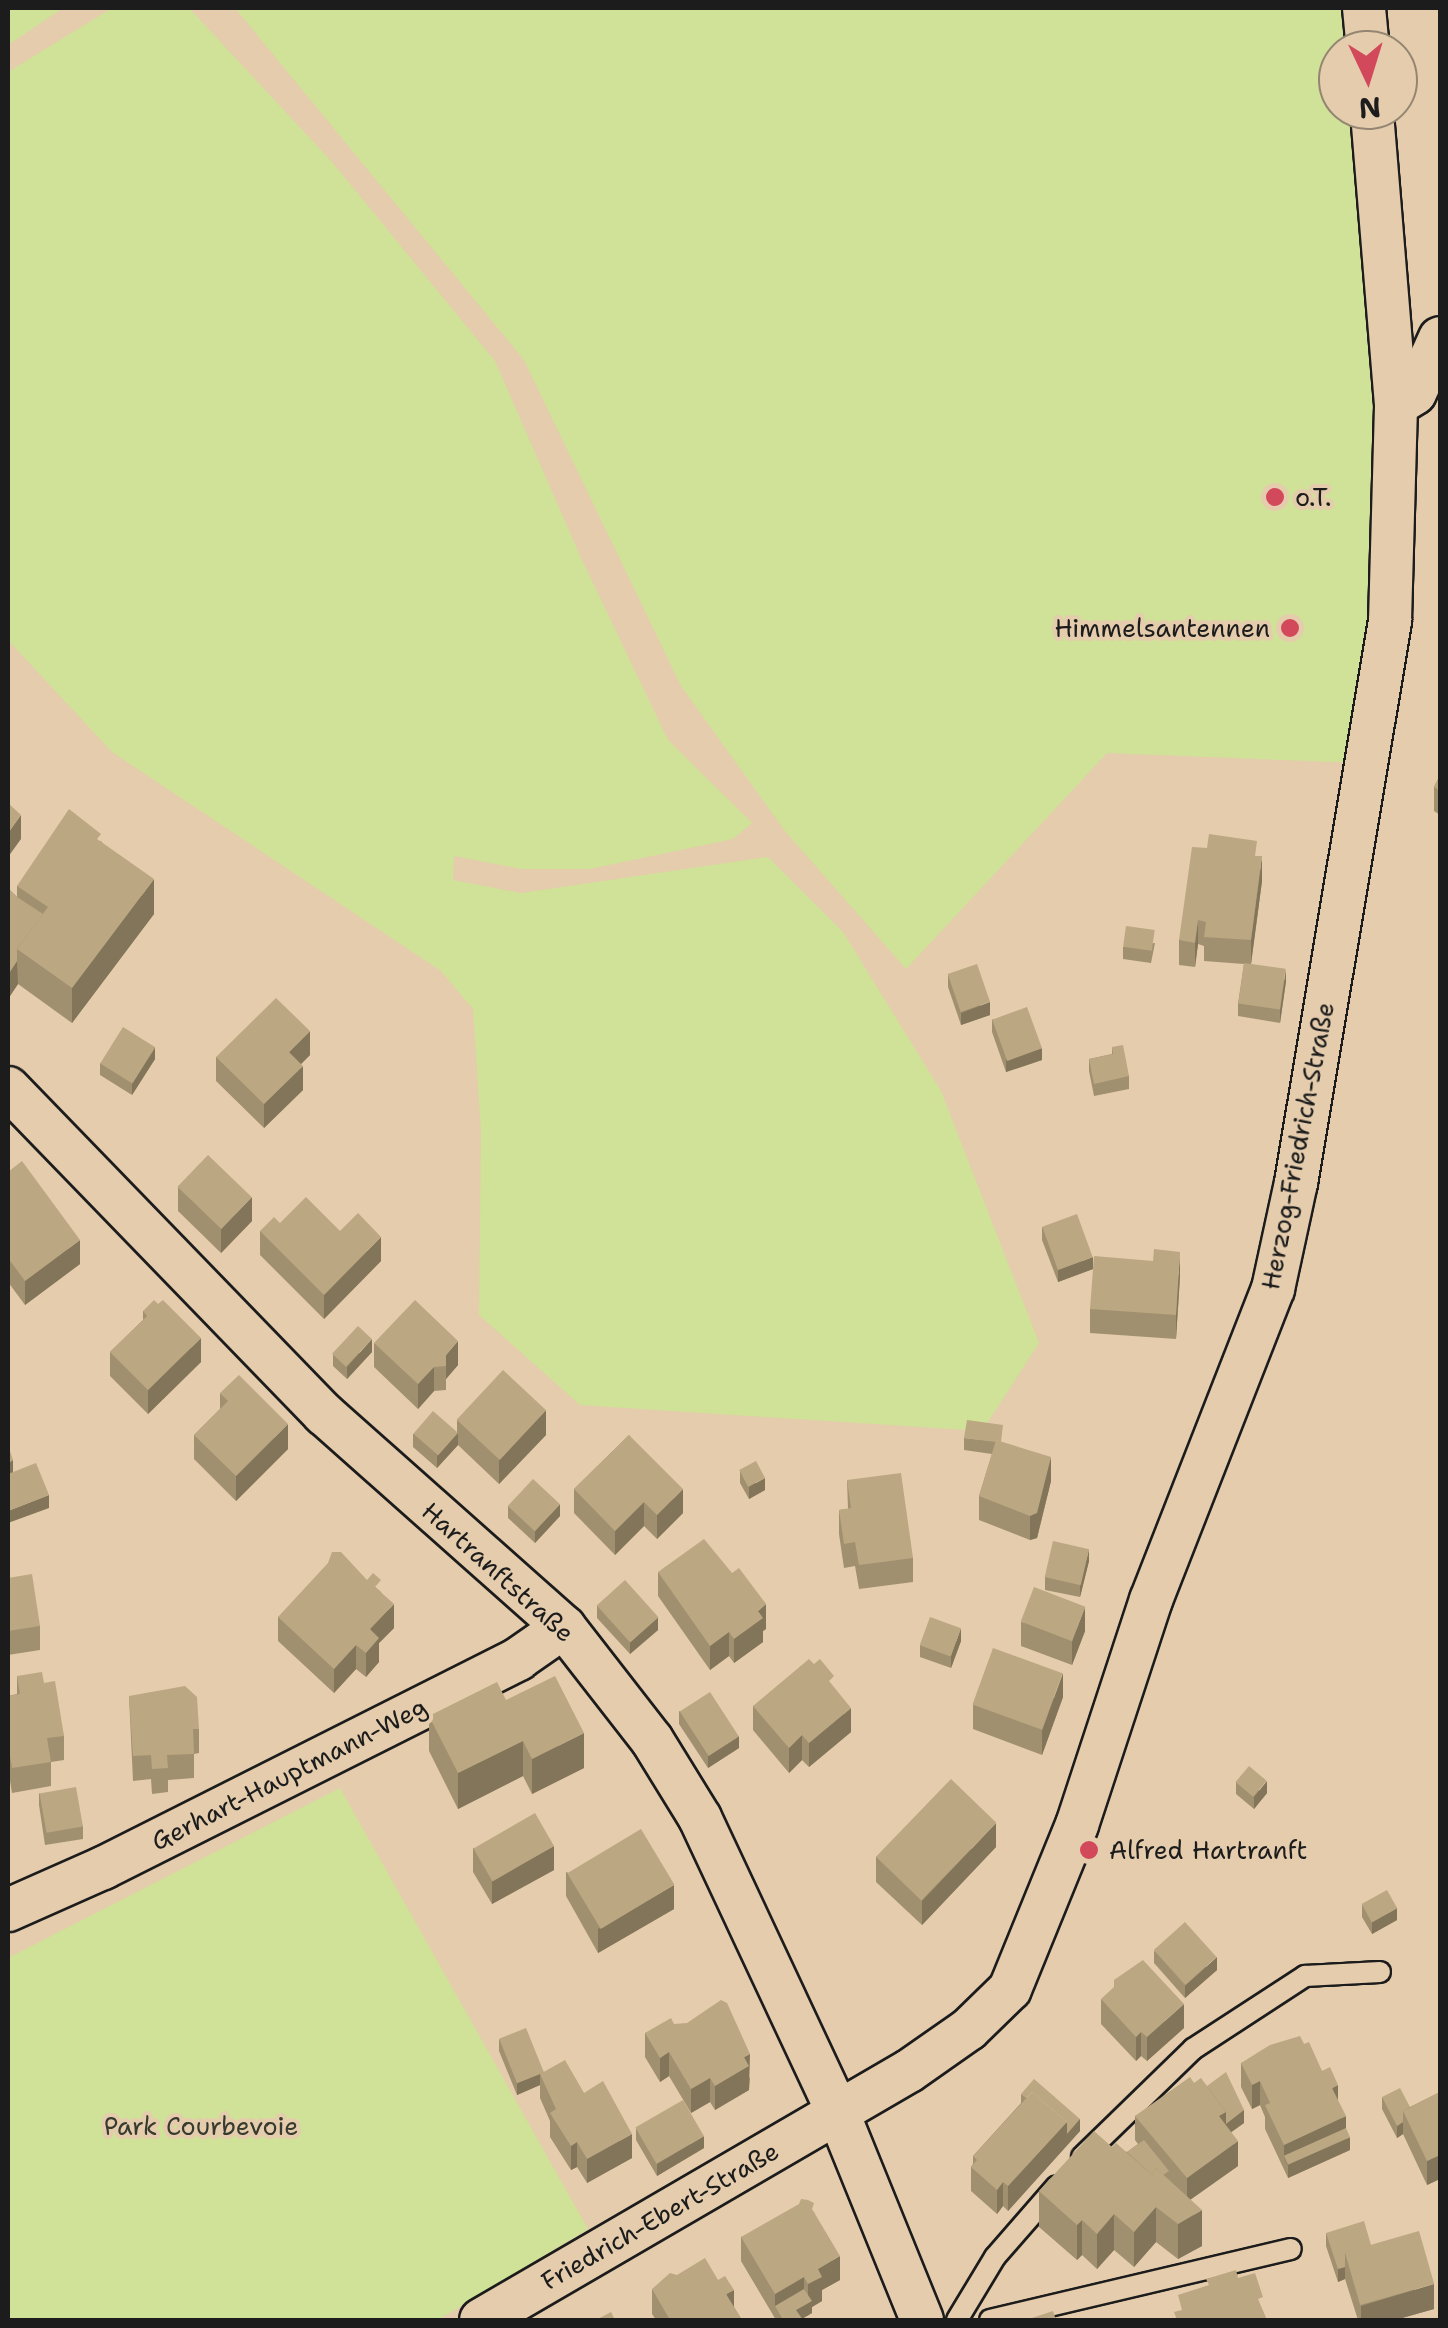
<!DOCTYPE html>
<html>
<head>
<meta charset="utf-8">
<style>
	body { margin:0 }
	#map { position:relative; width:1448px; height:2328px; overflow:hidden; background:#e4ccac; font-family:"Shantell Sans",sans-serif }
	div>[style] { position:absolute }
	.green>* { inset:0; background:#cfe297 }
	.roads { filter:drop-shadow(2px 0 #1c1c1c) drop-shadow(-2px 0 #1c1c1c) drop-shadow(0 2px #1c1c1c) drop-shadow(0 -2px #1c1c1c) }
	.service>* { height:20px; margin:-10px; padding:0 10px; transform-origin:10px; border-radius:10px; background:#e4ccac }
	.minor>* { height:42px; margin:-21px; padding:0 21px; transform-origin:21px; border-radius:21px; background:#e4ccac }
	.wall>* { inset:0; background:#a1906f }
	.shaded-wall>* { inset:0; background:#83755a }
	.building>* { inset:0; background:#bba781; transform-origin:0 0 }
	.dots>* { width:28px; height:28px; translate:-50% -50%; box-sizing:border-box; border:5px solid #e4ccac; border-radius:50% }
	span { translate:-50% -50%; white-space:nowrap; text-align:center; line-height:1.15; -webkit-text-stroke:8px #e4ccac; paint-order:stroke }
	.poi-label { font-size:25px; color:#1c1c1c }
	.left { translate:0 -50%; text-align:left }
	.right { translate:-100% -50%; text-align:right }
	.street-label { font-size:25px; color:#1c1c1c }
	.park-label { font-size:25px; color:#373a2e }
	.frame { position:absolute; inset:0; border:10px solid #1c1c1c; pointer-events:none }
	.north { position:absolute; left:1318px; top:30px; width:100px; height:100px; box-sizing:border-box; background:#e4ccac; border:2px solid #948672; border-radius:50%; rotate:176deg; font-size:28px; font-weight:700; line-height:40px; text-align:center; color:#1c1c1c }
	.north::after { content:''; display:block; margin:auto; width:35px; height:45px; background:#d1495b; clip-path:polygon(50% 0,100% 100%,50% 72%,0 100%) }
</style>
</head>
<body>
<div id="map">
	<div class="green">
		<div style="clip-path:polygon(8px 8px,63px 8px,8px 45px)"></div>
		<div style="clip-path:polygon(112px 8px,189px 8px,332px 162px,495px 361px,581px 558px,668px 740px,752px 823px,733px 839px,590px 869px,521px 869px,454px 856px,453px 880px,521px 893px,768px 857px,843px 932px,941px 1091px,1039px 1343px,982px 1431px,580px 1405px,479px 1315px,481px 1131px,473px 1009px,441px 971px,112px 752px,8px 640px,8px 72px)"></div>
		<div style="clip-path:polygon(235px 8px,1351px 8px,1354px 50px,1338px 50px,1338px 110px,1358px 110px,1381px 451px,1358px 763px,1107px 753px,906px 969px,785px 831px,681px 686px,524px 360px)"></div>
		<div style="clip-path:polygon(340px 1788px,588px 2229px,438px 2320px,8px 2320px,8px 1958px)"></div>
	</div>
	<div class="roads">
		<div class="service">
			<div style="left:1082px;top:2157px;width:155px;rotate:-44.2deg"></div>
			<div style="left:1193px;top:2049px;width:134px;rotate:-33.1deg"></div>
			<div style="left:1305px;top:1976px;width:75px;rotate:-3.1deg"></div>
			<div style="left:957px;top:2320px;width:74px;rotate:-58.9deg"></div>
			<div style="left:995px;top:2257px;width:94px;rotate:-48.9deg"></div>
			<div style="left:990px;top:2320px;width:309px;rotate:-13.3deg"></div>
		</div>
		<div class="minor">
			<div style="left:1364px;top:8px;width:42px;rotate:84.6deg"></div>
			<div style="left:1396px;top:405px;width:22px;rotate:-32deg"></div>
			<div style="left:1415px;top:393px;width:60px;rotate:-65.6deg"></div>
			<div style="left:8px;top:1088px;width:454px;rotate:45.9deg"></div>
			<div style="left:324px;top:1414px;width:321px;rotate:41.6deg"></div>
			<div style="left:564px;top:1627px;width:143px;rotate:52.1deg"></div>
			<div style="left:652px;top:1740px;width:92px;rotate:58.4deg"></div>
			<div style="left:700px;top:1818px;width:326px;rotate:64.9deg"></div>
			<div style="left:838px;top:2113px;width:223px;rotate:67.9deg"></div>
			<div style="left:8px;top:1910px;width:104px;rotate:-23.9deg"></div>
			<div style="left:103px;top:1868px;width:465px;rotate:-26.7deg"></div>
			<div style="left:518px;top:1659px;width:56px;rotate:-34.8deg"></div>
			<div style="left:481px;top:2320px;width:495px;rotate:-30.2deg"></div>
			<div style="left:909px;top:2071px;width:73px;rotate:-35deg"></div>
			<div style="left:969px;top:2029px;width:57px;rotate:-44.3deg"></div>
			<div style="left:1010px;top:1989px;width:177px;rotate:-67.8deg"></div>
			<div style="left:1077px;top:1825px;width:237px;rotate:-71.8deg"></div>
			<div style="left:1151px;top:1600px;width:334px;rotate:-68.6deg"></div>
			<div style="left:1273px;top:1289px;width:108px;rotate:-77.8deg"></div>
			<div style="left:1296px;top:1183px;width:570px;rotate:-80.5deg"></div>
			<div style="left:1390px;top:621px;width:216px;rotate:-88.4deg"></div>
			<div style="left:1396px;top:405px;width:296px;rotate:-94.7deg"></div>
		</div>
	</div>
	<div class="wall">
		<div style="clip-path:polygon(1440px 775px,1440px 815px,1434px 811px,1434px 787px)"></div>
		<div style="clip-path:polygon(101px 841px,154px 914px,72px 1023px,18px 984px,8px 999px,8px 888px,17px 897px,17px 886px)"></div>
		<div style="clip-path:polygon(1257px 856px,1262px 881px,1251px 964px,1286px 981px,1280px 1023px,1238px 1016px,1238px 1004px,1244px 964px,1204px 961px,1204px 946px,1198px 944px,1195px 967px,1179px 965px,1179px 940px)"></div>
		<div style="clip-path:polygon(1155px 943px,1151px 963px,1123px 959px,1123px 947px)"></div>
		<div style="clip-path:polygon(948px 974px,990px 1015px,961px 1025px,948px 987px)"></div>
		<div style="clip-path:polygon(992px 1019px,1042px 1060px,1006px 1072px,992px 1032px)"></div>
		<div style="clip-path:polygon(1112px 1047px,1129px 1076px,1129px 1089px,1094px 1096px,1089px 1071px,1089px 1059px,1112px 1054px)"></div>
		<div style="clip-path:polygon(310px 1055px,301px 1064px,303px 1090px,264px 1128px,216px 1081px,216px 1057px)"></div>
		<div style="clip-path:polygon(155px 1059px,132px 1095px,100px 1075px,100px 1063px)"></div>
		<div style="clip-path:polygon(8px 1172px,80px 1264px,25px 1305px,8px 1282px)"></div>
		<div style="clip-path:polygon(178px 1187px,252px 1221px,221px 1253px,178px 1211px)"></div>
		<div style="clip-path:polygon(1042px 1227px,1093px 1269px,1058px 1282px,1042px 1240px)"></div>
		<div style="clip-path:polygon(260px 1231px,340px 1231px,381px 1261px,324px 1319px,260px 1255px)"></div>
		<div style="clip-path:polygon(1153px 1261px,1180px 1276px,1176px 1339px,1090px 1333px,1090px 1309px)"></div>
		<div style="clip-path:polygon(158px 1304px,201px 1362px,148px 1414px,110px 1376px,110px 1352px,143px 1320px,143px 1311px)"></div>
		<div style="clip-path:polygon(374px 1343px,458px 1365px,446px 1379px,446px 1390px,434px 1391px,418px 1409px,374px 1367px)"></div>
		<div style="clip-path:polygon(372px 1352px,347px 1379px,333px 1366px,333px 1354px)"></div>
		<div style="clip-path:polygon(220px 1393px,288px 1449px,236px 1501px,194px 1459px,194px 1435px,220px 1409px)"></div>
		<div style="clip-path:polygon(457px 1420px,546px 1435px,499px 1484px,458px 1445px,437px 1468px,413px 1447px,413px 1434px,457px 1432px)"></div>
		<div style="clip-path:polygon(629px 1435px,683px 1513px,657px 1539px,644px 1526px,615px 1555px,574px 1513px,574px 1489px)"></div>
		<div style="clip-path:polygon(964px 1438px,1002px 1442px,1051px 1481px,1037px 1538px,1030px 1540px,979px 1520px,979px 1496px,992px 1454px,964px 1450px)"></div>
		<div style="clip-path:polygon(740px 1471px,765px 1490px,749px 1499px,740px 1483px)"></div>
		<div style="clip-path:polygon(847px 1480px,913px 1558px,913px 1582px,859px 1589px,855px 1566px,844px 1568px,839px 1534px,839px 1510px,848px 1509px)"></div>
		<div style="clip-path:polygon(508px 1506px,560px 1516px,535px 1543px,508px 1518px)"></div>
		<div style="clip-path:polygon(1089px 1561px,1080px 1597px,1045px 1590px,1045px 1577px)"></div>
		<div style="clip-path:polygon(658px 1572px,766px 1629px,763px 1631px,763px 1642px,734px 1663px,729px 1656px,710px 1670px,658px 1596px)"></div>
		<div style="clip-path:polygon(8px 1578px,40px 1626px,40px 1650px,8px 1655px)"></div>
		<div style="clip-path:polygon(367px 1580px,381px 1592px,394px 1628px,379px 1643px,379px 1662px,366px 1677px,356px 1669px,334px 1693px,278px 1641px,278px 1617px)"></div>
		<div style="clip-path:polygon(597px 1605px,658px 1630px,630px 1654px,597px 1618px)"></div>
		<div style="clip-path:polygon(1021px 1622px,1085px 1631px,1072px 1665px,1021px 1646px)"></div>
		<div style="clip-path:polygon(961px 1641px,951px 1668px,920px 1657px,920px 1645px)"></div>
		<div style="clip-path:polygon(17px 1676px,44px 1683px,64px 1736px,64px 1760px,51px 1762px,51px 1786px,12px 1793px,8px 1768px,8px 1696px,17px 1694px)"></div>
		<div style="clip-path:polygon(834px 1688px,851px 1732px,809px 1767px,802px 1760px,789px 1773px,753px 1730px,753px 1706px)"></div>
		<div style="clip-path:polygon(129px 1696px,199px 1729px,199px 1753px,194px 1754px,194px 1778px,168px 1780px,168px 1792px,152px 1794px,151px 1779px,133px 1781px)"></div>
		<div style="clip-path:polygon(1063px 1697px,1042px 1755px,973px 1729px,973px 1705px)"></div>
		<div style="clip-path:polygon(506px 1700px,584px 1768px,532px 1794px,523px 1776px,458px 1809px,429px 1751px,429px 1716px)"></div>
		<div style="clip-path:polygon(679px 1711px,739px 1748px,708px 1768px,679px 1724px)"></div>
		<div style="clip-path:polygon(1236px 1782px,1267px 1793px,1254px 1809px,1236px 1794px)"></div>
		<div style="clip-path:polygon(39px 1793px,83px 1826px,83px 1839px,45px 1845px,39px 1805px)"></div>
		<div style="clip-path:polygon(996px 1847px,922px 1925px,876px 1882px,876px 1857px)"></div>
		<div style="clip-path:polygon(473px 1848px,554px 1870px,492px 1904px,473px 1872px)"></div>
		<div style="clip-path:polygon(566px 1872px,674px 1909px,598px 1953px,566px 1896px)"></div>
		<div style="clip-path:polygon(1362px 1905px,1397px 1920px,1372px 1934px,1362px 1917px)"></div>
		<div style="clip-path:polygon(1154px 1951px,1217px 1970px,1185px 1998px,1154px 1963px)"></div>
		<div style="clip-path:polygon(1101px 1999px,1184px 2028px,1147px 2061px,1141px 2056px,1136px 2061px,1101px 2024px)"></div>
		<div style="clip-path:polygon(674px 2024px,750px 2078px,749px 2090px,715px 2110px,710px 2102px,691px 2113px,669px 2076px,660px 2082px,645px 2057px,645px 2033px)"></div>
		<div style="clip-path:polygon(499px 2039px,544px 2072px,584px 2093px,632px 2158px,587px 2183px,577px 2167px,571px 2170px,550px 2137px,550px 2121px,540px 2098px,540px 2085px,517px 2095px,499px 2051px)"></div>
		<div style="clip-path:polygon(1304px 2044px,1322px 2071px,1338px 2101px,1350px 2150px,1288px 2178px,1265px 2129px,1265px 2117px,1260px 2105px,1252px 2109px,1241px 2087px,1241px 2063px)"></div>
		<div style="clip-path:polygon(1194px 2083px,1207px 2086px,1244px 2123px,1231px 2132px,1238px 2166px,1190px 2200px,1202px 2246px,1178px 2259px,1156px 2242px,1134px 2267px,1114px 2250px,1097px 2269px,1082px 2255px,1077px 2260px,1039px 2227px,1039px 2191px,1112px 2147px,1127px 2152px,1138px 2144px,1135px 2140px,1135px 2116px)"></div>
		<div style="clip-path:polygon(1440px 2092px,1440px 2179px,1427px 2185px,1403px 2134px,1397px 2138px,1382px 2109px,1382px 2097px,1410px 2107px)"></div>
		<div style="clip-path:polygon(1021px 2094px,1080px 2131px,1008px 2211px,1003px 2206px,997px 2214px,971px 2191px,971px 2167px,973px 2164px,973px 2156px,1021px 2103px)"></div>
		<div style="clip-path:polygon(636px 2128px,704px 2148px,657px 2176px,636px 2140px)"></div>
		<div style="clip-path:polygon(814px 2212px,840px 2280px,822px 2290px,822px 2301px,812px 2307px,812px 2313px,802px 2319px,803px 2320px,776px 2320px,741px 2261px,741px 2237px)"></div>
		<div style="clip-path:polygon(1326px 2233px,1371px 2245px,1434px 2309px,1395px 2320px,1358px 2320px,1345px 2279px,1338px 2282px,1326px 2246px)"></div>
		<div style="clip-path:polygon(652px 2289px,734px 2307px,742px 2320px,656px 2320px,652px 2314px)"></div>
	</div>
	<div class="shaded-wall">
		<div style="clip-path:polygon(21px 815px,21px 839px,8px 857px,8px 833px)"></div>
		<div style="clip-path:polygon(1262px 856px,1262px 881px,1251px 964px,1251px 940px)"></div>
		<div style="clip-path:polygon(154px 879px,154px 914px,72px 1023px,72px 988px)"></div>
		<div style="clip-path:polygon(1198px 920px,1198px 944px,1195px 967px,1195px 943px)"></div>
		<div style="clip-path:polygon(17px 961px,18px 984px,8px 999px,8px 975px)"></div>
		<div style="clip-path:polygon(1286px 969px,1286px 981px,1280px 1023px,1280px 1011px)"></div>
		<div style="clip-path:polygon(990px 1002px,990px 1015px,961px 1025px,961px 1013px)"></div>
		<div style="clip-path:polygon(310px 1031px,310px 1055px,289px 1076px,289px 1052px)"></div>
		<div style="clip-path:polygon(155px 1047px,155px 1059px,132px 1095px,132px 1083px)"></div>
		<div style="clip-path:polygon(1042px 1048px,1042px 1060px,1006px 1072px,1006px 1060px)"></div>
		<div style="clip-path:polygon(303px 1066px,303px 1090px,264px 1128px,264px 1104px)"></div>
		<div style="clip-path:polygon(252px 1197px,252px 1221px,221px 1253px,221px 1229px)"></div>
		<div style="clip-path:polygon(381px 1237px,381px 1261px,324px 1319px,324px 1295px)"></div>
		<div style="clip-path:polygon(80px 1240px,80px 1264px,25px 1305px,25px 1281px)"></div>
		<div style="clip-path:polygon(1180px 1252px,1180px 1276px,1176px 1339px,1176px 1315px)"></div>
		<div style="clip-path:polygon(1093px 1257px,1093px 1269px,1058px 1282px,1058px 1270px)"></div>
		<div style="clip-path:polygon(201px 1338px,201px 1362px,148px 1414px,148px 1390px)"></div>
		<div style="clip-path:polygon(372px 1339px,372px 1352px,347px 1379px,347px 1367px)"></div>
		<div style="clip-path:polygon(458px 1341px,458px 1365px,446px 1379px,446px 1390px,446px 1355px)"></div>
		<div style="clip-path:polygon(434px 1367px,434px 1391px,418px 1409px,418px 1384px)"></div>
		<div style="clip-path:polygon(546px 1410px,546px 1435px,499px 1484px,499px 1459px)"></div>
		<div style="clip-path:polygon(288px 1424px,288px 1449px,236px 1501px,236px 1476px)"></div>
		<div style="clip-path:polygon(458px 1433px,458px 1445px,437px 1468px,437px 1456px)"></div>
		<div style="clip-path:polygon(1051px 1457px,1051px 1481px,1037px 1538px,1030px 1540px,1030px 1516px)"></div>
		<div style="clip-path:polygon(13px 1460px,13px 1485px,8px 1487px,8px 1463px)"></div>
		<div style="clip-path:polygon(765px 1478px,765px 1490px,749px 1499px,749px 1487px)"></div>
		<div style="clip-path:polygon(683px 1489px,683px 1513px,657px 1539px,657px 1515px)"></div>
		<div style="clip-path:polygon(49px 1495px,49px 1508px,8px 1523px,8px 1511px)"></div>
		<div style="clip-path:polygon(644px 1502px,644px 1526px,615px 1555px,615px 1531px)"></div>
		<div style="clip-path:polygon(560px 1504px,560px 1516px,535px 1543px,535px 1531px)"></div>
		<div style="clip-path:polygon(1089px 1549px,1089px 1561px,1080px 1597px,1080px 1585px)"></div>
		<div style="clip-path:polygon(394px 1604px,394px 1628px,379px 1643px,379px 1662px,366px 1677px,366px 1653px,370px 1629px)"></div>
		<div style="clip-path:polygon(766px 1604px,766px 1629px,763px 1631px,763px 1642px,734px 1663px,734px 1639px,758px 1611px)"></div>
		<div style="clip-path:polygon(1085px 1607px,1085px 1631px,1072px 1665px,1072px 1641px)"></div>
		<div style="clip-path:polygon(658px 1617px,658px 1630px,630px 1654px,630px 1642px)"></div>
		<div style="clip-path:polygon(961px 1628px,961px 1641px,951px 1668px,951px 1656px)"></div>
		<div style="clip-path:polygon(729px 1632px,729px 1656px,710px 1670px,710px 1646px)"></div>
		<div style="clip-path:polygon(356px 1645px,356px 1669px,334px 1693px,334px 1669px)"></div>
		<div style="clip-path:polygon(1063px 1673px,1063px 1697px,1042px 1755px,1042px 1731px)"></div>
		<div style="clip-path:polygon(851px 1708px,851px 1732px,809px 1767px,809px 1743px)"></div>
		<div style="clip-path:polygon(584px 1733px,584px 1768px,532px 1794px,532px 1759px)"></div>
		<div style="clip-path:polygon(802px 1735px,802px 1760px,789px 1773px,789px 1748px)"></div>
		<div style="clip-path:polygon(739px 1736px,739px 1748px,708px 1768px,708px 1756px)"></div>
		<div style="clip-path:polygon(523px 1741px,523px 1776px,458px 1809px,458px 1773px)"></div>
		<div style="clip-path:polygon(1267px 1781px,1267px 1793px,1254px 1809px,1254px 1797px)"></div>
		<div style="clip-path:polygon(996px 1823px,996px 1847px,922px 1925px,922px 1901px)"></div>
		<div style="clip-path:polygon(554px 1846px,554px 1870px,492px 1904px,492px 1880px)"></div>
		<div style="clip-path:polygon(674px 1885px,674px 1909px,598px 1953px,598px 1929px)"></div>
		<div style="clip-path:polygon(1397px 1908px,1397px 1920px,1372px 1934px,1372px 1922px)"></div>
		<div style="clip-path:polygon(1217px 1957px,1217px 1970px,1185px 1998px,1185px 1986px)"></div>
		<div style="clip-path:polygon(1184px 2004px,1184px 2028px,1147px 2061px,1147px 2037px)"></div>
		<div style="clip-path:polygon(1141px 2032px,1141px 2056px,1136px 2061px,1136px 2037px)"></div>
		<div style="clip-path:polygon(669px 2052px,669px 2076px,660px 2082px,660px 2058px)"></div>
		<div style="clip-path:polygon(750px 2054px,749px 2090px,715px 2110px,715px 2086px,744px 2057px)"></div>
		<div style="clip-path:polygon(544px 2072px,540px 2074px,540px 2085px,517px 2095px,517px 2082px)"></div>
		<div style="clip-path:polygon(710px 2078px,710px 2102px,691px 2113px,691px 2089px)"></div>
		<div style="clip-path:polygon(1260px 2081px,1260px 2105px,1252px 2109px,1252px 2085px)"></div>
		<div style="clip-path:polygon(1338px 2085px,1338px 2109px,1332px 2088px)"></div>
		<div style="clip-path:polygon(1244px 2110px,1244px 2123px,1219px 2141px,1219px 2116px,1226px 2112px)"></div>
		<div style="clip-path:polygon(1346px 2116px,1346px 2139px,1350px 2137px,1350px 2150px,1288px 2178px,1288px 2166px,1284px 2157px,1284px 2169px,1284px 2145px)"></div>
		<div style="clip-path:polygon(1080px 2119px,1080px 2131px,1008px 2211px,1008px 2186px,1067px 2122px)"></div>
		<div style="clip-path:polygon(1403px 2122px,1403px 2134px,1397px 2138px,1397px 2126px)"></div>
		<div style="clip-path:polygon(632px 2134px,632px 2158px,587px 2183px,587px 2159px)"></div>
		<div style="clip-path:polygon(704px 2136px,704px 2148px,657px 2176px,657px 2164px)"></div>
		<div style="clip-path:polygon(1238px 2141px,1238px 2166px,1187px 2202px,1187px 2178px)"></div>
		<div style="clip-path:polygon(577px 2142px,577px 2167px,571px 2170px,571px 2146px)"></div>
		<div style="clip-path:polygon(1440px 2155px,1440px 2179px,1427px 2185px,1427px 2161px)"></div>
		<div style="clip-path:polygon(1003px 2182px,1003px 2206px,997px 2214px,997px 2190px)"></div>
		<div style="clip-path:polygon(1156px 2207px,1156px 2242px,1134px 2267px,1134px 2232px)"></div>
		<div style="clip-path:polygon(1202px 2210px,1202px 2246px,1178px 2259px,1178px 2224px)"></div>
		<div style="clip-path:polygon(1114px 2214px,1114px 2250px,1097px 2269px,1097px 2234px)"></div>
		<div style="clip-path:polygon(1082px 2220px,1082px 2255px,1077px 2260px,1077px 2225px)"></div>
		<div style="clip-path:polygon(840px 2256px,840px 2280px,822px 2290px,822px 2301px,812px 2307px,812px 2313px,800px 2320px,796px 2310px,808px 2303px,808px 2284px,818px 2269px)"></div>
		<div style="clip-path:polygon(1345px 2267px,1345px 2279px,1338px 2282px,1338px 2269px)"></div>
		<div style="clip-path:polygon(804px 2277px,804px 2301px,775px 2306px,775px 2294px)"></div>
		<div style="clip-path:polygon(1434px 2284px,1434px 2309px,1395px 2320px,1361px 2320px,1361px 2306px)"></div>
		<div style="clip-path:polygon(734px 2290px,734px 2315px,726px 2294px)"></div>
	</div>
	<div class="building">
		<div style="clip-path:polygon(1440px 775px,1440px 791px,1434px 787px)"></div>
		<div style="clip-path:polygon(8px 803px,21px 815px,8px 833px)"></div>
		<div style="clip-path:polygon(69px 809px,101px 834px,97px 839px,154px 879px,72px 988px,17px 949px,48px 907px,17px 886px)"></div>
		<div style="clip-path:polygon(1209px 834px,1257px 841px,1255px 856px,1262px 856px,1251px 940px,1204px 937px,1206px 922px,1198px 920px,1195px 943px,1179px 940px,1192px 847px,1207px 848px)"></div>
		<div style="clip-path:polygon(8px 888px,17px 897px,43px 914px,17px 949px,17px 961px,8px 975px)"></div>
		<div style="left:1126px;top:926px;width:29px;height:21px;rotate:8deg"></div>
		<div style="left:1244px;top:963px;width:42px;height:41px;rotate:8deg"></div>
		<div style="left:977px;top:964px;width:40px;height:31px;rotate:71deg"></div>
		<div style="clip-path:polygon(276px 998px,310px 1031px,289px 1052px,303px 1066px,264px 1104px,216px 1057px)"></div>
		<div style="left:1027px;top:1007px;width:44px;height:37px;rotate:70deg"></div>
		<div style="left:123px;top:1027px;width:38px;height:43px;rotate:32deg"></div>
		<div style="clip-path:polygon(1123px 1045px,1129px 1076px,1094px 1084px,1089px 1059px,1113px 1054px,1112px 1047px)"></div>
		<div style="left:208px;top:1155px;width:61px;height:44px;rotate:44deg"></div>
		<div style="clip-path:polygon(22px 1161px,80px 1240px,25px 1281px,8px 1258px,8px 1172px)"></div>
		<div style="clip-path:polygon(306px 1197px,340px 1231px,358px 1213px,381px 1237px,324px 1295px,260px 1231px,274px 1217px,280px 1223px)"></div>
		<div style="left:1077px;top:1214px;width:46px;height:37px;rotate:70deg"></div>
		<div style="clip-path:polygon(1154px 1249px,1180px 1252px,1176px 1315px,1090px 1309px,1094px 1256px,1153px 1261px)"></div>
		<div style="clip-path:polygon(154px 1300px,158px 1304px,163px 1300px,201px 1338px,148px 1390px,110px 1352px,147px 1316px,143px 1311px)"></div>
		<div style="clip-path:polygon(415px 1300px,458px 1341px,446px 1355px,446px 1366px,434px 1367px,418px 1384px,374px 1343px)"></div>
		<div style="left:358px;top:1326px;width:19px;height:38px;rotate:43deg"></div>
		<div style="left:503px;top:1370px;width:59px;height:68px;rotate:43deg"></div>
		<div style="clip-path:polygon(239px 1375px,288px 1424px,236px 1476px,194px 1435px,228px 1401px,220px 1393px)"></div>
		<div style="left:433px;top:1411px;width:33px;height:30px;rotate:41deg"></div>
		<div style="clip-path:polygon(967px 1420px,1003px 1425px,1001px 1442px,996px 1440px,996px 1442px,964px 1438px)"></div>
		<div style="clip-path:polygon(629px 1435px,683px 1489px,657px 1515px,644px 1502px,615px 1531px,574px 1489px)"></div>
		<div style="clip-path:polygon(996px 1440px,1051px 1457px,1037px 1513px,1030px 1516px,979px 1496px)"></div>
		<div style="clip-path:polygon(8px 1445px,13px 1460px,8px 1463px)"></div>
		<div style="left:756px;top:1461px;width:19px;height:19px;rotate:62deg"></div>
		<div style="clip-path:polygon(36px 1463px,49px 1495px,8px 1511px,8px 1474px)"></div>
		<div style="clip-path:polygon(901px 1473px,913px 1558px,859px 1565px,855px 1542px,844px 1544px,839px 1510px,851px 1508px,847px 1480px)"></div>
		<div style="left:533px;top:1479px;width:37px;height:37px;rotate:43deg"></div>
		<div style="clip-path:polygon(704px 1539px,732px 1573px,739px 1568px,766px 1604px,758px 1611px,763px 1618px,734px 1639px,729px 1632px,710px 1646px,658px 1572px)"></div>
		<div style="left:1053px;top:1541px;width:37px;height:37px;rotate:13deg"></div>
		<div style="clip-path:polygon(332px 1552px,341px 1552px,367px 1580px,373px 1573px,381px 1580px,375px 1587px,394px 1604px,370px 1629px,379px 1638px,366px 1653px,356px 1645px,334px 1669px,278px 1617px,328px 1563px)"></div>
		<div style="clip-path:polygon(32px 1574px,40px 1626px,8px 1631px,8px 1578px)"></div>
		<div style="left:625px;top:1580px;width:50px;height:38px;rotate:48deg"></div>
		<div style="left:1034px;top:1587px;width:55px;height:37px;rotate:21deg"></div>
		<div style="left:930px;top:1617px;width:33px;height:30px;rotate:20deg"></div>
		<div style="left:993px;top:1648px;width:74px;height:60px;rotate:20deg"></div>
		<div style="clip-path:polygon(809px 1659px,814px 1664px,820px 1659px,834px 1676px,829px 1681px,851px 1708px,809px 1743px,802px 1735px,789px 1748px,753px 1706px)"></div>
		<div style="clip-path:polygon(42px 1672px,44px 1683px,55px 1681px,64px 1736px,47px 1738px,51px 1762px,12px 1768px,8px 1744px,8px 1696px,20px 1694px,17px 1676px)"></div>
		<div style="clip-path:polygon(555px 1676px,584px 1733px,532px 1759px,523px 1741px,458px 1773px,429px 1716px,497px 1682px,506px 1700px)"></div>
		<div style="clip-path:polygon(185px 1686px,197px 1697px,199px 1729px,193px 1729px,194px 1754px,167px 1755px,168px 1768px,152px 1769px,151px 1755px,133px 1756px,129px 1696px)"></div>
		<div style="left:710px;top:1692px;width:53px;height:36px;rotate:57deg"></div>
		<div style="left:1249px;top:1766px;width:23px;height:21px;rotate:40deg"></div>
		<div style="left:951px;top:1779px;width:63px;height:108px;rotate:44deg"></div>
		<div style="left:76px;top:1787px;width:40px;height:37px;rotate:80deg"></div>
		<div style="left:535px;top:1813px;width:38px;height:71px;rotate:60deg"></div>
		<div style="left:641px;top:1829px;width:65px;height:86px;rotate:59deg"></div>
		<div style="left:1387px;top:1890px;width:21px;height:29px;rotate:61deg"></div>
		<div style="left:1185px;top:1922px;width:47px;height:42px;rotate:48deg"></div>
		<div style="clip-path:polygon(1143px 1960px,1184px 2004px,1147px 2037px,1141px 2032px,1136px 2037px,1101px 1999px,1114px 1987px,1114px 1980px)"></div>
		<div style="clip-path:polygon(721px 2000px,727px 2003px,750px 2054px,744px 2057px,749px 2066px,715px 2086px,710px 2078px,691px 2089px,669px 2052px,660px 2058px,645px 2033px,671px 2018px,674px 2024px,687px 2023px)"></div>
		<div style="left:526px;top:2028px;width:48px;height:29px;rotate:68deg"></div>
		<div style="clip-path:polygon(1300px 2036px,1304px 2044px,1309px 2042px,1322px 2071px,1330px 2067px,1338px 2085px,1332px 2088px,1346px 2116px,1284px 2145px,1265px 2105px,1270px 2103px,1260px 2081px,1252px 2085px,1241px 2063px,1270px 2045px)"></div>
		<div style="clip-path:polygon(565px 2060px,584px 2093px,603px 2081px,632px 2134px,587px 2159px,577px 2142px,571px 2146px,550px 2113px,556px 2109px,540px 2074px)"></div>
		<div style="clip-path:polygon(1226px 2072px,1244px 2110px,1226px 2124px,1226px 2112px,1207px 2086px)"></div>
		<div style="clip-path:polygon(1190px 2077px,1194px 2083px,1201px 2078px,1226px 2112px,1219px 2116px,1238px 2141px,1187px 2178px,1135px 2116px)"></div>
		<div style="clip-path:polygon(1034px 2079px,1080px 2119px,1067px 2134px,1067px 2122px,1032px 2092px,1026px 2098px,1021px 2094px)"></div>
		<div style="clip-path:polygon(1400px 2088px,1410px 2107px,1403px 2111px,1403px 2122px,1397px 2126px,1382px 2097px)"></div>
		<div style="clip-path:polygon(1032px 2092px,1067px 2122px,1008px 2186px,1003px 2182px,997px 2190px,971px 2167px,977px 2160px,973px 2156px)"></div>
		<div style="clip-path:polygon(1440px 2092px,1440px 2155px,1427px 2161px,1403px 2111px)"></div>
		<div style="left:683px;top:2100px;width:42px;height:55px;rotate:60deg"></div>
		<div style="left:1346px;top:2128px;width:10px;height:68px;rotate:66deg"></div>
		<div style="clip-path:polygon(1094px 2131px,1112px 2147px,1116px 2143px,1152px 2175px,1156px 2168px,1202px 2210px,1178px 2224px,1156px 2207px,1134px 2232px,1114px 2214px,1097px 2234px,1082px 2220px,1077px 2225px,1039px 2191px)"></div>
		<div style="clip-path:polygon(1144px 2140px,1169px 2171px,1163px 2175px,1156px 2168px,1152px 2175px,1127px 2152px)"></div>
		<div style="clip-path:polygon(801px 2199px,808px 2200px,814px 2203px,812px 2209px,840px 2256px,818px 2269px,822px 2277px,808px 2284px,804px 2277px,775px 2294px,741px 2237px,799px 2204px)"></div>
		<div style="clip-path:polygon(1364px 2221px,1371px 2245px,1345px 2253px,1345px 2267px,1338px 2269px,1326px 2233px)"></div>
		<div style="left:1419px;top:2231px;width:55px;height:77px;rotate:74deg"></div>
		<div style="clip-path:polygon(705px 2258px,718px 2280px,725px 2276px,734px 2290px,726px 2294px,742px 2320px,670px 2320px,652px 2289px,670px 2273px,677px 2275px)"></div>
		<div style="clip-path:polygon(1236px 2270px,1238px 2278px,1255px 2273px,1263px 2297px,1258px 2299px,1267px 2320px,1177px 2320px,1174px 2312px,1182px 2310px,1178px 2295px,1209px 2285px,1206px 2279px)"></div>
		<div style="clip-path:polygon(804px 2289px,812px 2301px,796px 2310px,803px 2320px,778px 2320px,782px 2318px,775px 2306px)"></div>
		<div style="clip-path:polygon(1053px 2311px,1056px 2320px,1026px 2320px)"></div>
		<div style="clip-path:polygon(611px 2312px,615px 2320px,596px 2320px)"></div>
	</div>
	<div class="dots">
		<div style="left:1275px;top:497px;background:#d1495b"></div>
		<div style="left:1290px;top:628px;background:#d1495b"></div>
		<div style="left:1089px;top:1850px;background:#d1495b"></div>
	</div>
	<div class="poi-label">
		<span class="left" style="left:1295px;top:497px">o.T.</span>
		<span class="right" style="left:1270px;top:628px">Himmelsantennen</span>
		<span class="left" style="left:1109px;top:1850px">Alfred Hartranft</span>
	</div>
	<div class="street-label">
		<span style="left:1298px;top:1146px;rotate:-79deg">Herzog-Friedrich-Straße</span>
		<span style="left:498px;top:1572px;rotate:42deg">Hartranftstraße</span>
		<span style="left:289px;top:1774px;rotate:-27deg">Gerhart-Hauptmann-Weg</span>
		<span style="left:660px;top:2216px;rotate:-30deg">Friedrich-Ebert-Straße</span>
	</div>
	<div class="park-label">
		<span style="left:201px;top:2126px">Park Courbevoie</span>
	</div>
	<div class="frame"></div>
	<div class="north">N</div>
</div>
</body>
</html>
